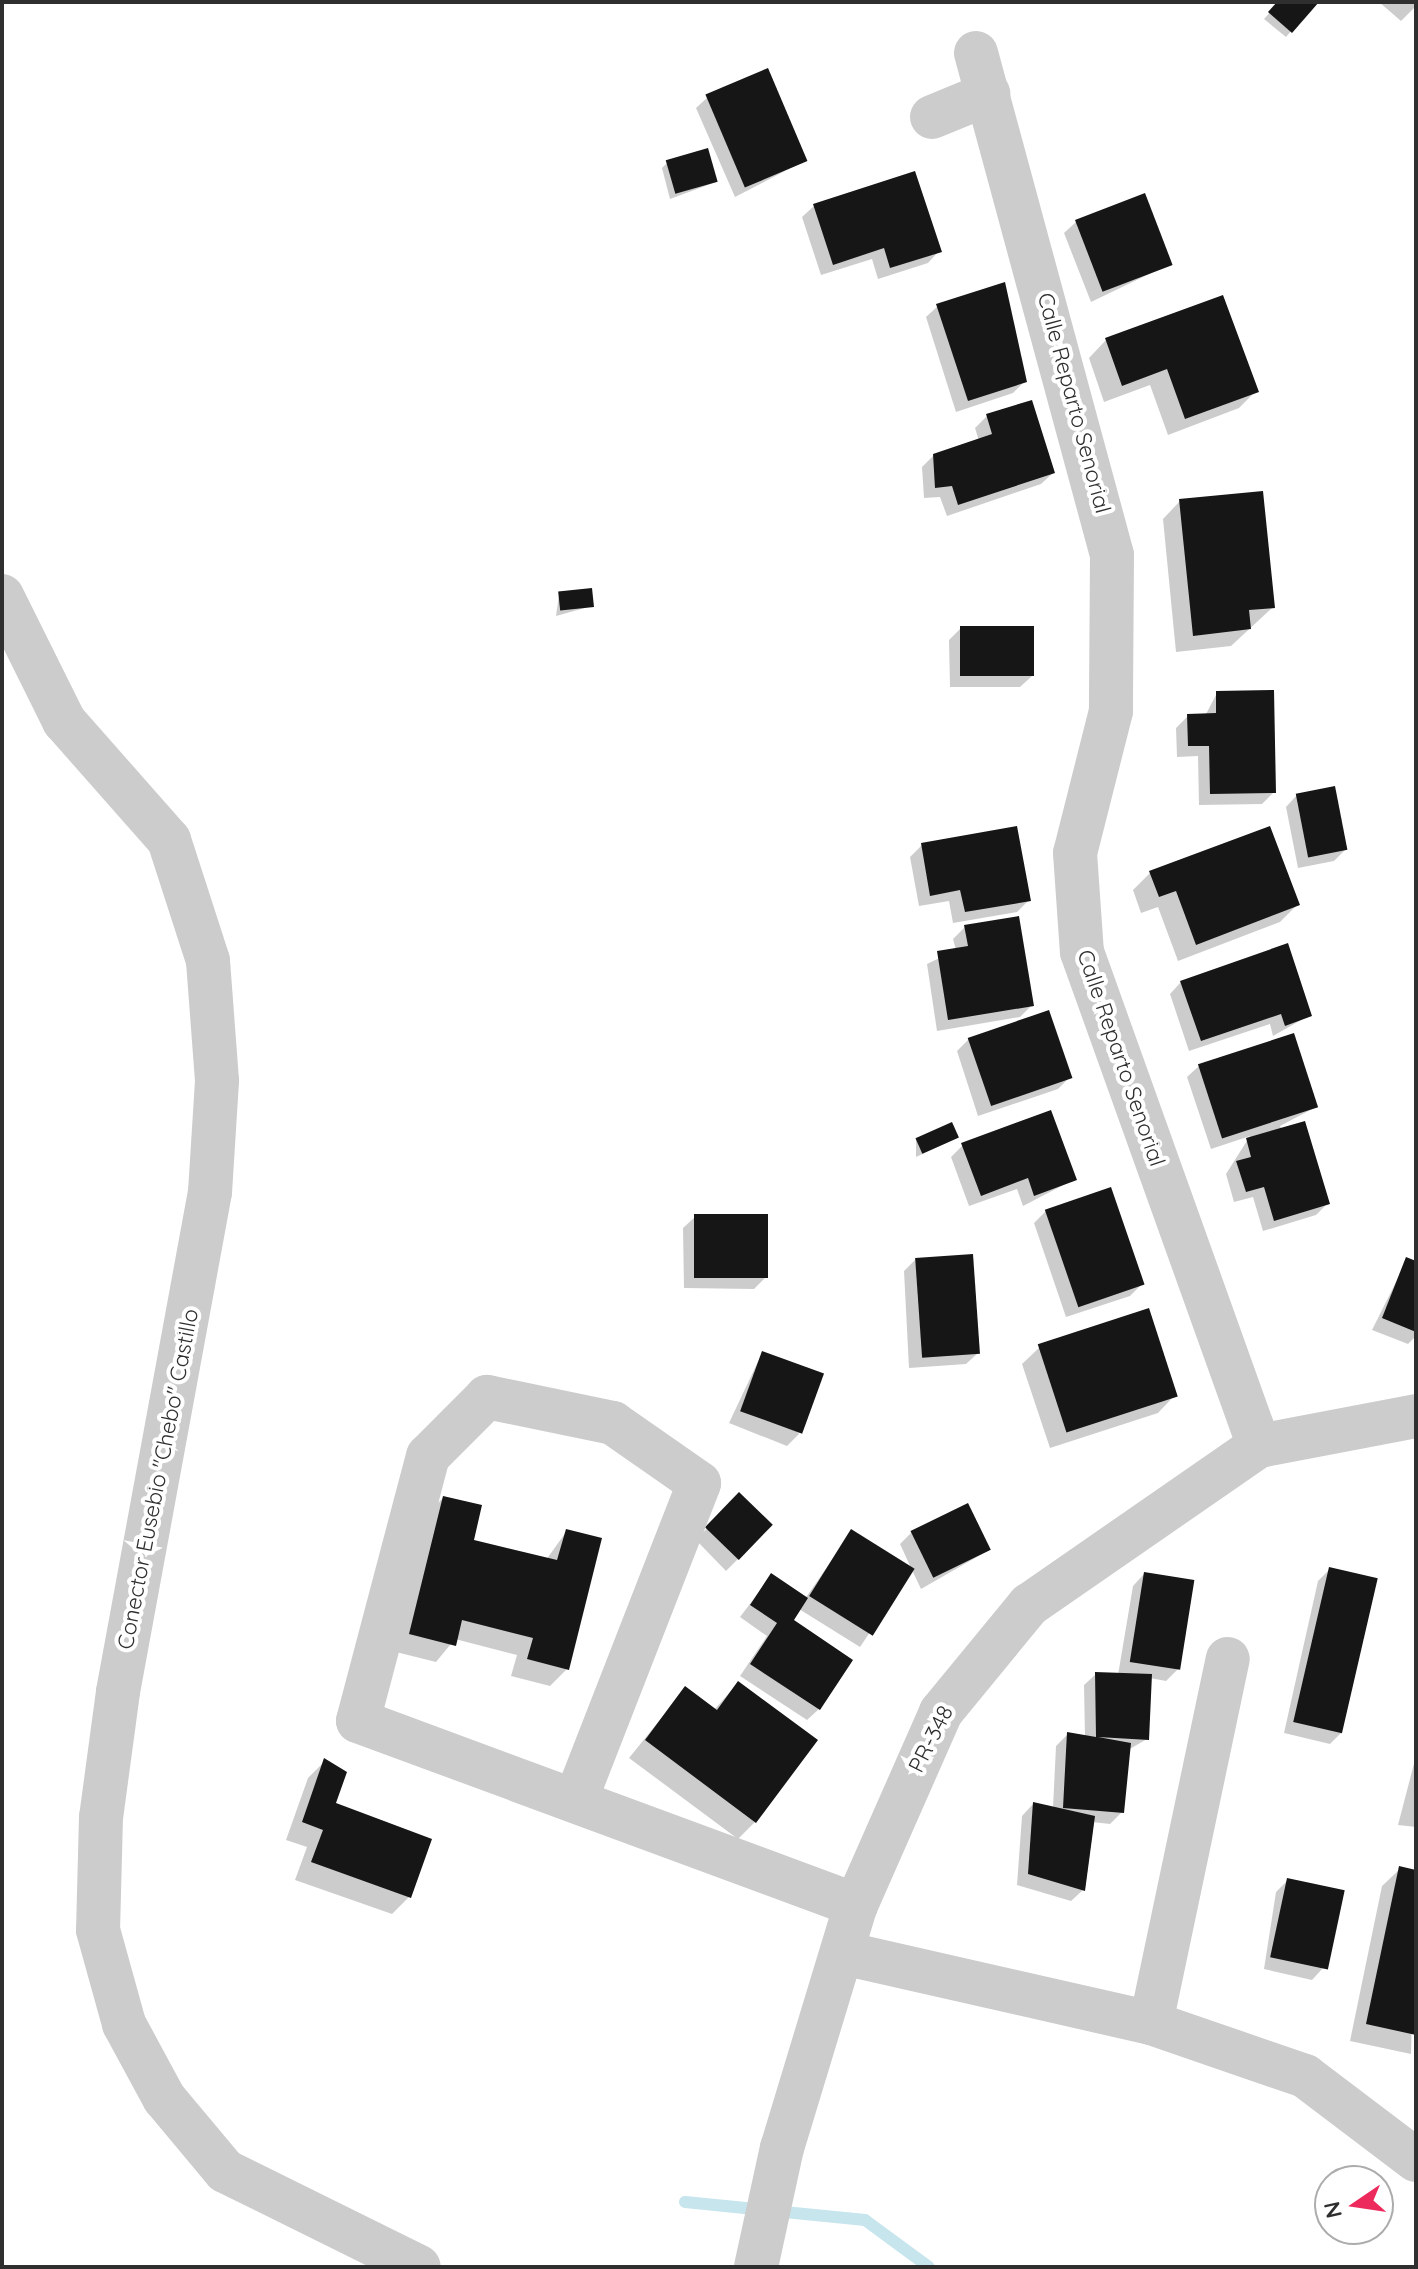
<!DOCTYPE html>
<html>
<head>
<meta charset="utf-8">
<style>
	body { margin:0 }
	#map { position:relative; width:1418px; height:2269px; overflow:hidden; background:#fff; font-family:Quicksand,sans-serif }
	div>[style] { position:absolute }
	.shadow>* { inset:0; background:#0003 }
	.stream>* { height:12px; margin:-6px; padding:0 6px; transform-origin:6px; border-radius:6px; background:#c7e5ed }
	.building>* { inset:0; background:#161616; transform-origin:0 0 }
	.minor>* { height:44px; margin:-22px; padding:0 22px; transform-origin:22px; border-radius:22px; background:#ccc }
	span { translate:-50% -50%; white-space:nowrap; text-align:center; line-height:1.15; -webkit-text-stroke:8px #fff; paint-order:stroke }
	.street-label { font-size:22px; color:#2f2f2f }
	.frame { position:absolute; inset:0; border:4px solid #2f2f2f; pointer-events:none }
	.north { position:absolute; left:1314px; top:2165px; width:80px; height:80px; box-sizing:border-box; background:#fff; border:2px solid #acacac; border-radius:50%; rotate:257deg; font-size:22px; font-weight:700; line-height:32px; text-align:center; color:#2f2f2f }
	.north::after { content:''; display:block; margin:auto; width:28px; height:36px; background:#ec2a5c; clip-path:polygon(50% 0,100% 100%,50% 72%,0 100%) }
</style>
</head>
<body>
<div id="map">
	<div class="shadow">
		<div style="clip-path:polygon(1279px 2px,1316px 2px,1286px 37px,1264px 19px)"></div>
		<div style="clip-path:polygon(1379px 2px,1416px 2px,1416px 6px,1401px 21px)"></div>
		<div style="clip-path:polygon(708px 97px,806px 160px,735px 197px,696px 108px)"></div>
		<div style="clip-path:polygon(667px 163px,716px 182px,670px 199px,662px 168px)"></div>
		<div style="clip-path:polygon(814px 206px,939px 251px,928px 263px,878px 279px,872px 259px,821px 275px,802px 217px)"></div>
		<div style="clip-path:polygon(1076px 222px,1170px 264px,1091px 302px,1064px 233px)"></div>
		<div style="clip-path:polygon(938px 306px,1025px 381px,1013px 393px,956px 412px,926px 317px)"></div>
		<div style="clip-path:polygon(1106px 340px,1256px 391px,1239px 408px,1168px 435px,1150px 385px,1104px 402px,1089px 358px)"></div>
		<div style="clip-path:polygon(987px 416px,1053px 473px,1041px 484px,947px 516px,940px 497px,924px 498px,922px 467px,934px 455px,979px 441px,975px 428px)"></div>
		<div style="clip-path:polygon(1180px 501px,1273px 607px,1231px 646px,1176px 652px,1163px 519px)"></div>
		<div style="clip-path:polygon(559px 595px,592px 606px,556px 616px)"></div>
		<div style="clip-path:polygon(961px 628px,1032px 676px,1020px 687px,950px 687px,949px 640px)"></div>
		<div style="clip-path:polygon(1217px 693px,1274px 792px,1262px 804px,1199px 805px,1198px 756px,1177px 757px,1176px 728px,1188px 716px,1205px 716px)"></div>
		<div style="clip-path:polygon(1297px 795px,1346px 849px,1334px 861px,1298px 868px,1286px 807px)"></div>
		<div style="clip-path:polygon(922px 845px,1029px 900px,1017px 912px,953px 923px,949px 901px,919px 906px,910px 857px)"></div>
		<div style="clip-path:polygon(1150px 873px,1297px 905px,1280px 922px,1178px 961px,1158px 907px,1141px 913px,1133px 890px)"></div>
		<div style="clip-path:polygon(965px 927px,1032px 1005px,1020px 1017px,937px 1031px,927px 964px,956px 950px,953px 939px)"></div>
		<div style="clip-path:polygon(1181px 982px,1310px 1015px,1273px 1036px,1270px 1024px,1189px 1051px,1170px 994px)"></div>
		<div style="clip-path:polygon(969px 1039px,1069px 1078px,1058px 1089px,978px 1116px,957px 1051px)"></div>
		<div style="clip-path:polygon(1199px 1066px,1316px 1107px,1280px 1126px,1327px 1204px,1316px 1215px,1263px 1231px,1253px 1197px,1234px 1202px,1226px 1174px,1250px 1136px,1211px 1149px,1187px 1077px)"></div>
		<div style="clip-path:polygon(916px 1138px,957px 1138px,916px 1157px)"></div>
		<div style="clip-path:polygon(963px 1145px,1075px 1179px,1023px 1206px,1017px 1189px,969px 1206px,951px 1157px)"></div>
		<div style="clip-path:polygon(1046px 1211px,1142px 1284px,1130px 1296px,1066px 1317px,1034px 1223px)"></div>
		<div style="clip-path:polygon(695px 1217px,766px 1277px,754px 1289px,684px 1288px,683px 1228px)"></div>
		<div style="clip-path:polygon(916px 1259px,978px 1353px,966px 1364px,909px 1368px,904px 1271px)"></div>
		<div style="clip-path:polygon(1407px 1260px,1416px 1263px,1416px 1336px,1408px 1344px,1372px 1330px)"></div>
		<div style="clip-path:polygon(1040px 1347px,1175px 1395px,1158px 1413px,1050px 1448px,1022px 1364px)"></div>
		<div style="clip-path:polygon(762px 1353px,799px 1434px,787px 1446px,729px 1423px)"></div>
		<div style="clip-path:polygon(739px 1495px,738px 1559px,726px 1571px,696px 1540px)"></div>
		<div style="clip-path:polygon(443px 1498px,471px 1541px,546px 1560px,566px 1532px,567px 1669px,550px 1686px,511px 1676px,517px 1655px,455px 1639px,436px 1662px,392px 1651px,426px 1515px)"></div>
		<div style="clip-path:polygon(851px 1532px,912px 1570px,900px 1544px,912px 1532px,989px 1550px,921px 1589px,912px 1570px,860px 1647px,799px 1609px,791px 1621px,819px 1709px,807px 1720px,740px 1676px,767px 1636px,740px 1617px,771px 1576px,805px 1599px)"></div>
		<div style="clip-path:polygon(1330px 1569px,1342px 1732px,1330px 1744px,1284px 1733px,1318px 1581px)"></div>
		<div style="clip-path:polygon(1144px 1574px,1178px 1669px,1166px 1681px,1150px 1678px,1147px 1739px,1128px 1750px,1122px 1812px,1110px 1824px,1092px 1822px,1083px 1890px,1071px 1901px,1017px 1885px,1022px 1816px,1033px 1804px,1053px 1808px,1056px 1746px,1068px 1734px,1085px 1737px,1084px 1685px,1096px 1674px,1118px 1675px,1133px 1586px)"></div>
		<div style="clip-path:polygon(738px 1683px,755px 1822px,738px 1839px,629px 1758px,685px 1689px,714px 1710px)"></div>
		<div style="clip-path:polygon(1416px 1756px,1416px 1827px,1398px 1825px)"></div>
		<div style="clip-path:polygon(325px 1761px,333px 1805px,409px 1897px,392px 1914px,295px 1880px,307px 1847px,286px 1840px,308px 1778px)"></div>
		<div style="clip-path:polygon(1400px 1869px,1416px 1872px,1411px 2054px,1350px 2041px,1382px 1886px)"></div>
		<div style="clip-path:polygon(1288px 1880px,1323px 1968px,1312px 1980px,1264px 1969px,1276px 1892px)"></div>
	</div>
	<div class="stream">
		<div style="left:685px;top:2202px;width:181px;rotate:5.7deg"></div>
		<div style="left:865px;top:2220px;width:79px;rotate:36.3deg"></div>
	</div>
	<div class="building">
		<div style="clip-path:polygon(1277px 2px,1319px 2px,1292px 33px,1268px 12px)"></div>
		<div style="left:768px;top:68px;width:101px;height:68px;rotate:67deg"></div>
		<div style="left:708px;top:148px;width:35px;height:44px;rotate:74deg"></div>
		<div style="clip-path:polygon(915px 171px,942px 252px,890px 268px,884px 248px,833px 265px,813px 204px)"></div>
		<div style="left:1145px;top:193px;width:77px;height:75px;rotate:69deg"></div>
		<div style="clip-path:polygon(1005px 282px,1027px 382px,968px 401px,936px 304px)"></div>
		<div style="clip-path:polygon(1223px 295px,1259px 392px,1185px 419px,1167px 369px,1122px 386px,1105px 338px)"></div>
		<div style="clip-path:polygon(1032px 400px,1055px 473px,958px 505px,952px 486px,935px 488px,933px 454px,992px 434px,986px 414px)"></div>
		<div style="clip-path:polygon(1263px 491px,1275px 608px,1249px 610px,1251px 629px,1193px 636px,1179px 499px)"></div>
		<div style="left:592px;top:588px;width:19px;height:34px;rotate:84deg"></div>
		<div style="left:960px;top:626px;width:74px;height:50px"></div>
		<div style="clip-path:polygon(1274px 690px,1276px 793px,1210px 794px,1209px 746px,1188px 746px,1187px 714px,1216px 713px,1216px 691px)"></div>
		<div style="left:1335px;top:786px;width:65px;height:40px;rotate:79deg"></div>
		<div style="clip-path:polygon(1017px 826px,1031px 901px,965px 912px,960px 890px,930px 896px,921px 843px)"></div>
		<div style="clip-path:polygon(1270px 826px,1300px 905px,1196px 945px,1176px 891px,1159px 897px,1149px 871px)"></div>
		<div style="clip-path:polygon(1019px 916px,1034px 1006px,948px 1020px,937px 951px,968px 946px,964px 925px)"></div>
		<div style="clip-path:polygon(1288px 943px,1312px 1016px,1285px 1026px,1281px 1014px,1201px 1041px,1180px 981px)"></div>
		<div style="left:1049px;top:1010px;width:72px;height:86px;rotate:71deg"></div>
		<div style="left:1294px;top:1033px;width:78px;height:101px;rotate:72deg"></div>
		<div style="clip-path:polygon(1051px 1110px,1077px 1180px,1034px 1196px,1028px 1178px,981px 1196px,961px 1143px)"></div>
		<div style="clip-path:polygon(1305px 1121px,1330px 1204px,1274px 1221px,1264px 1187px,1246px 1192px,1236px 1161px,1251px 1157px,1246px 1138px)"></div>
		<div style="left:952px;top:1122px;width:17px;height:40px;rotate:66deg"></div>
		<div style="left:1111px;top:1187px;width:103px;height:70px;rotate:71deg"></div>
		<div style="left:768px;top:1214px;width:64px;height:74px;rotate:90deg"></div>
		<div style="left:973px;top:1254px;width:100px;height:58px;rotate:86deg"></div>
		<div style="clip-path:polygon(1406px 1257px,1416px 1261px,1416px 1332px,1382px 1318px)"></div>
		<div style="left:1149px;top:1308px;width:93px;height:117px;rotate:72deg"></div>
		<div style="left:762px;top:1351px;width:66px;height:64px;rotate:20deg"></div>
		<div style="left:739px;top:1492px;width:47px;height:49px;rotate:44deg"></div>
		<div style="clip-path:polygon(443px 1496px,482px 1505px,474px 1540px,557px 1560px,566px 1529px,602px 1538px,569px 1670px,527px 1659px,533px 1638px,462px 1620px,456px 1646px,409px 1634px)"></div>
		<div style="left:968px;top:1503px;width:52px;height:64px;rotate:64deg"></div>
		<div style="left:851px;top:1529px;width:75px;height:79px;rotate:32deg"></div>
		<div style="left:1329px;top:1567px;width:50px;height:159px;rotate:13deg"></div>
		<div style="left:1144px;top:1572px;width:51px;height:91px;rotate:9deg"></div>
		<div style="clip-path:polygon(771px 1573px,808px 1598px,794px 1620px,853px 1660px,820px 1710px,750px 1664px,777px 1623px,750px 1605px)"></div>
		<div style="clip-path:polygon(1095px 1672px,1152px 1674px,1149px 1740px,1098px 1737px,1131px 1743px,1124px 1813px,1063px 1808px,1067px 1732px,1096px 1737px)"></div>
		<div style="clip-path:polygon(738px 1681px,818px 1740px,756px 1823px,645px 1740px,685px 1686px,717px 1710px)"></div>
		<div style="clip-path:polygon(324px 1758px,347px 1772px,336px 1803px,432px 1839px,411px 1898px,311px 1862px,323px 1830px,302px 1822px)"></div>
		<div style="clip-path:polygon(1033px 1802px,1095px 1816px,1085px 1891px,1028px 1874px)"></div>
		<div style="clip-path:polygon(1399px 1866px,1416px 1870px,1416px 2035px,1366px 2024px)"></div>
		<div style="left:1287px;top:1878px;width:59px;height:81px;rotate:12deg"></div>
	</div>
	<div class="minor">
		<div style="left:976px;top:53px;width:520px;rotate:74.84deg"></div>
		<div style="left:1112px;top:555px;width:156px;rotate:90.4deg"></div>
		<div style="left:1111px;top:711px;width:146px;rotate:104.2deg"></div>
		<div style="left:1075px;top:853px;width:99px;rotate:86deg"></div>
		<div style="left:1082px;top:952px;width:525px;rotate:70.29deg"></div>
		<div style="left:932px;top:117px;width:61px;rotate:-22.3deg"></div>
		<div style="left:2px;top:596px;width:140px;rotate:63.6deg"></div>
		<div style="left:64px;top:721px;width:159px;rotate:48.6deg"></div>
		<div style="left:169px;top:840px;width:127px;rotate:72.1deg"></div>
		<div style="left:208px;top:961px;width:120px;rotate:85.7deg"></div>
		<div style="left:217px;top:1081px;width:111px;rotate:93.6deg"></div>
		<div style="left:210px;top:1192px;width:508px;rotate:100.43deg"></div>
		<div style="left:118px;top:1692px;width:126px;rotate:97.7deg"></div>
		<div style="left:101px;top:1817px;width:113px;rotate:91.5deg"></div>
		<div style="left:98px;top:1930px;width:98px;rotate:74.5deg"></div>
		<div style="left:124px;top:2024px;width:84px;rotate:61.6deg"></div>
		<div style="left:164px;top:2098px;width:95px;rotate:50.1deg"></div>
		<div style="left:225px;top:2171px;width:216px;rotate:26.3deg"></div>
		<div style="left:576px;top:1799px;width:339px;rotate:-68.7deg"></div>
		<div style="left:699px;top:1483px;width:105px;rotate:-145.1deg"></div>
		<div style="left:613px;top:1423px;width:129px;rotate:-168.3deg"></div>
		<div style="left:487px;top:1397px;width:83px;rotate:135deg"></div>
		<div style="left:428px;top:1456px;width:274px;rotate:104.8deg"></div>
		<div style="left:358px;top:1721px;width:531px;rotate:20.28deg"></div>
		<div style="left:843px;top:1953px;width:316px;rotate:12.8deg"></div>
		<div style="left:1151px;top:2023px;width:163px;rotate:19deg"></div>
		<div style="left:1305px;top:2076px;width:139px;rotate:37.1deg"></div>
		<div style="left:1151px;top:2023px;width:372px;rotate:-78.1deg"></div>
		<div style="left:756px;top:2267px;width:122px;rotate:-77.7deg"></div>
		<div style="left:782px;top:2148px;width:254px;rotate:-73.1deg"></div>
		<div style="left:856px;top:1905px;width:211px;rotate:-66.2deg"></div>
		<div style="left:941px;top:1712px;width:139px;rotate:-50.6deg"></div>
		<div style="left:1029px;top:1605px;width:280px;rotate:-34.7deg"></div>
		<div style="left:1259px;top:1446px;width:160px;rotate:-10.8deg"></div>
	</div>
	<div class="street-label">
		<span style="left:1074px;top:403px;rotate:75deg">Calle Reparto Senorial</span>
		<span style="left:1121px;top:1058px;rotate:71deg">Calle Reparto Senorial</span>
		<span style="left:158px;top:1479px;rotate:-79deg">Conector Eusebio "Chebo" Castillo</span>
		<span style="left:931px;top:1739px;rotate:-63deg">PR-348</span>
	</div>
	<div class="frame"></div>
	<div class="north">N</div>
</div>
</body>
</html>
